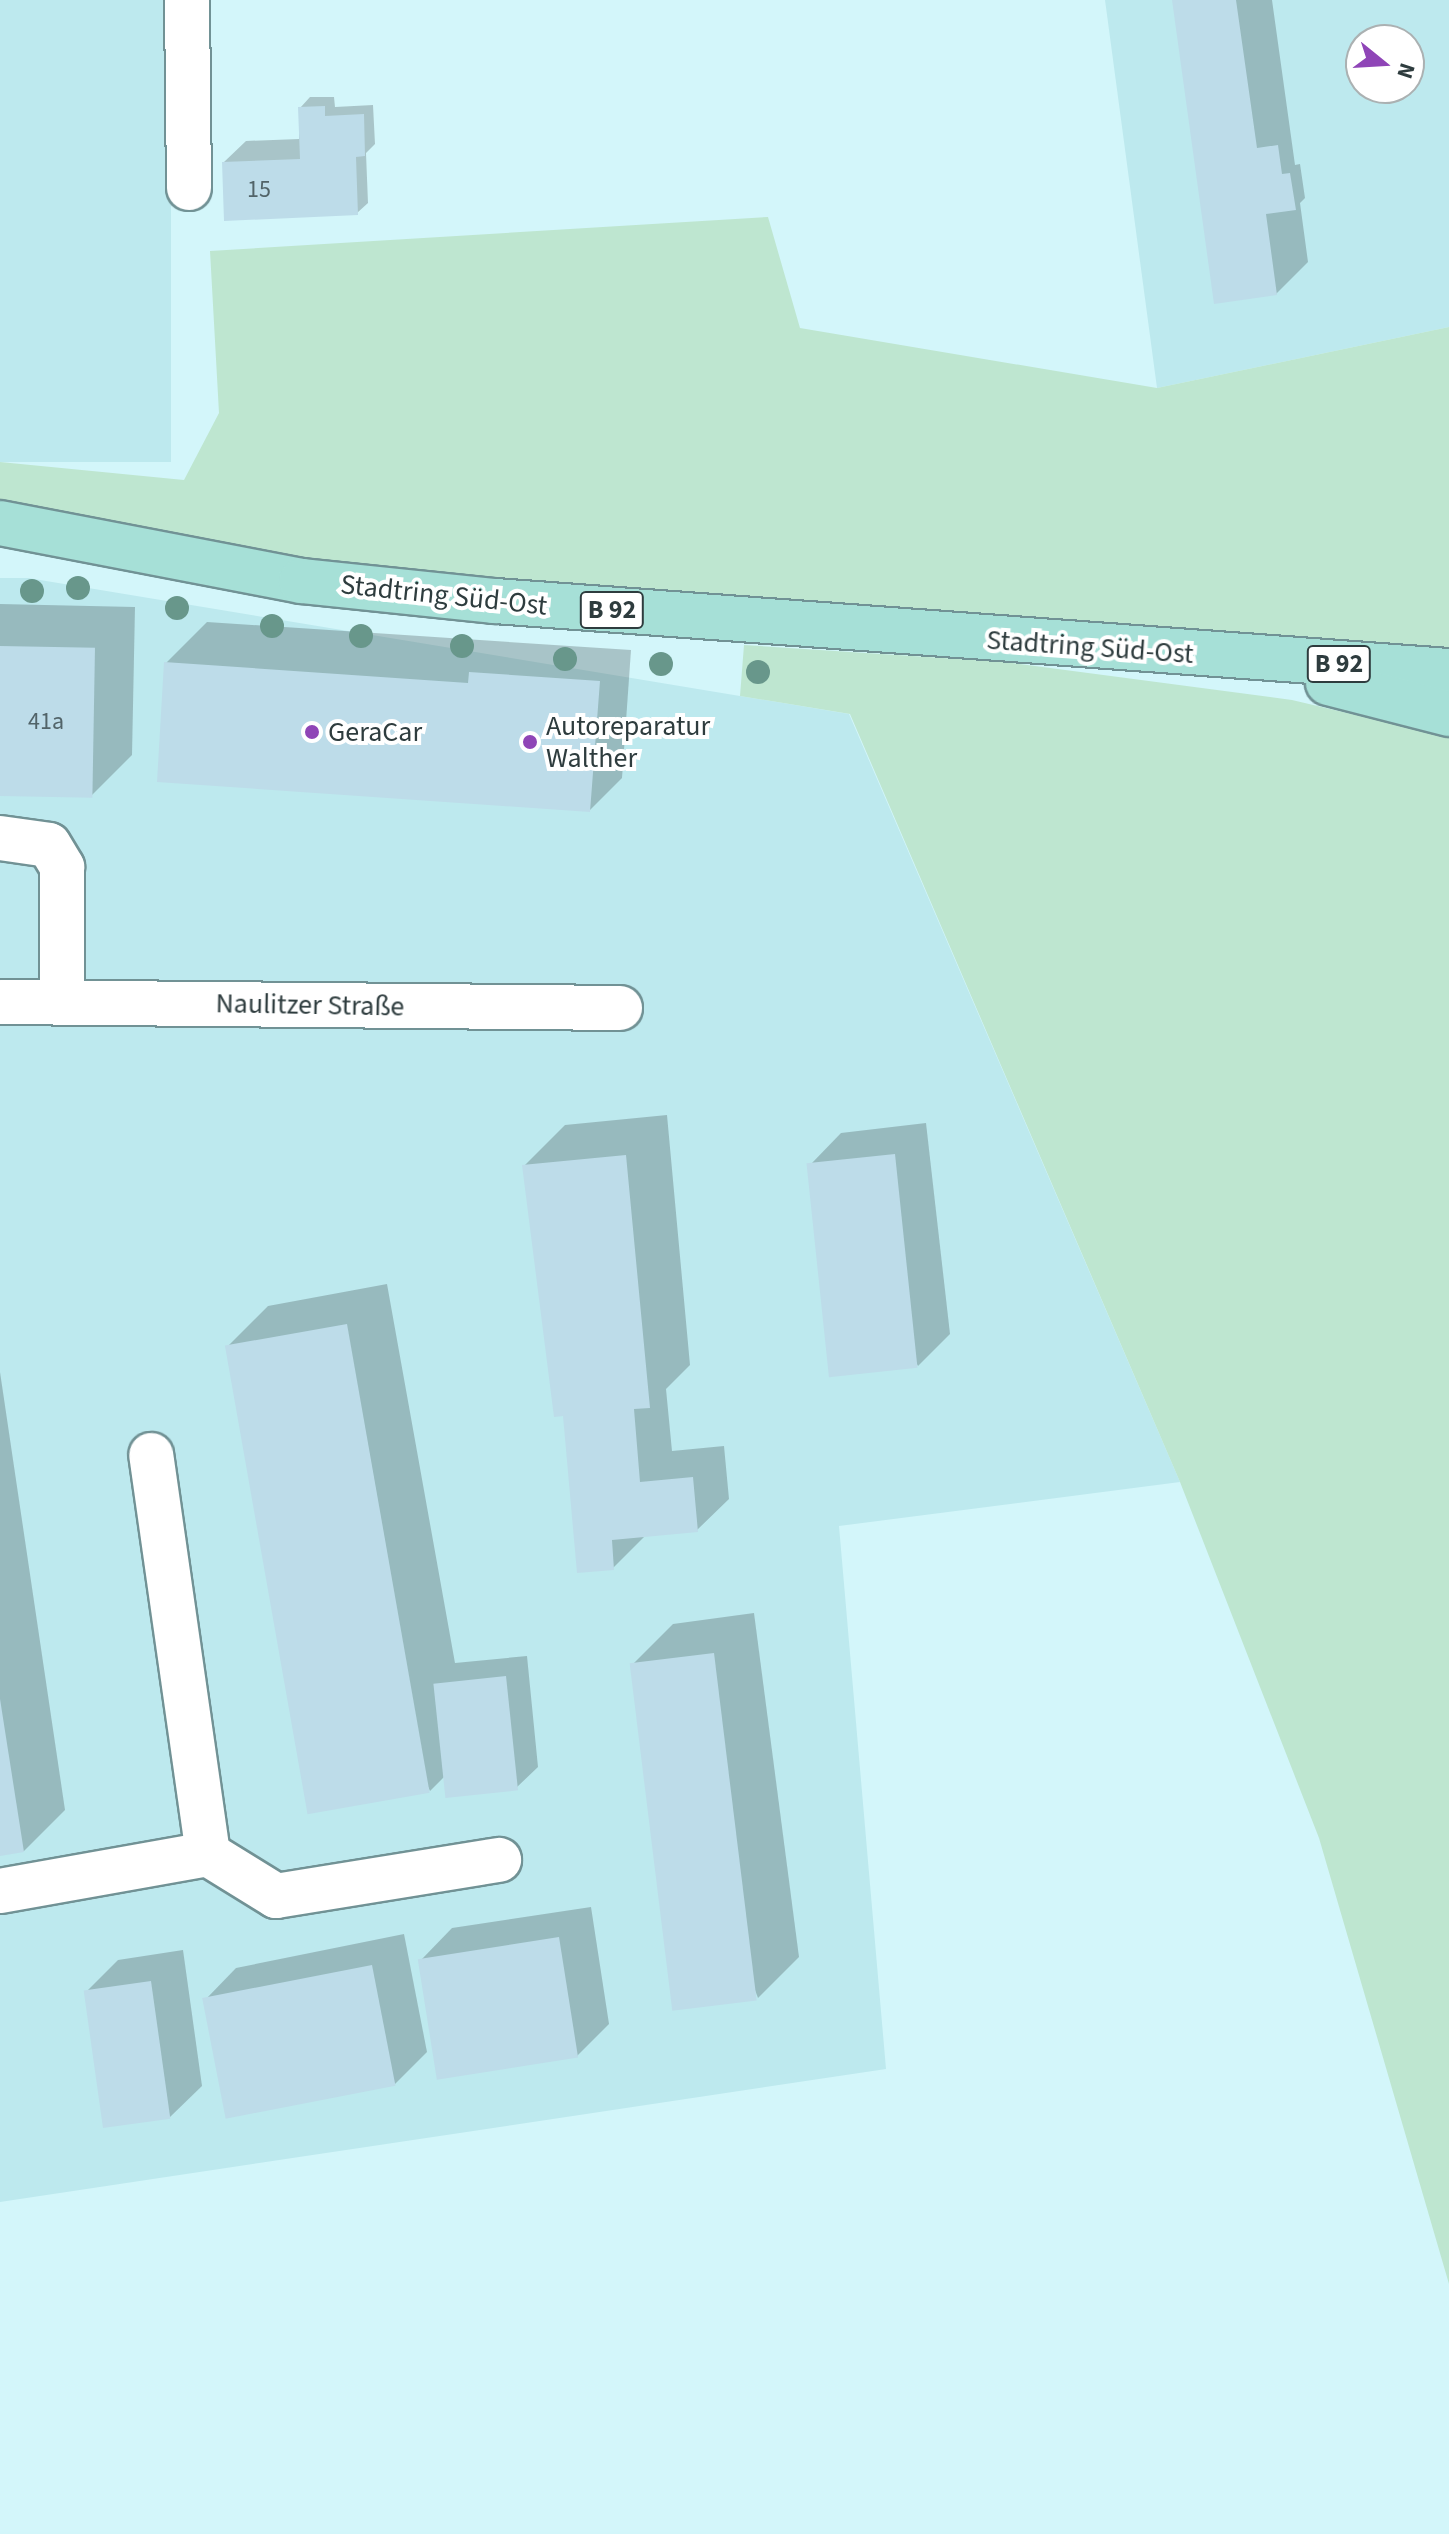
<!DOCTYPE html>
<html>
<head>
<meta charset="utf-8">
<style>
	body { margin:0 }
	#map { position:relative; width:1449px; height:2534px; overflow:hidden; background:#d3f6fa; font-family:"Source Sans 3",sans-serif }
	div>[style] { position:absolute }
	.built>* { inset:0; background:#bde9ee; transform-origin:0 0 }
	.green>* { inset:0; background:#bee6d0 }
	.shadow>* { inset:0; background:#0003 }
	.building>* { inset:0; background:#bddce9; transform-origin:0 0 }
	.roads { filter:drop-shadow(2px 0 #719295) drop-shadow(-2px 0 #719295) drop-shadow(0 2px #719295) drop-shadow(0 -2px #719295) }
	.minor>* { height:44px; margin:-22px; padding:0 22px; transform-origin:22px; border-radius:22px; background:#fff }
	.major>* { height:44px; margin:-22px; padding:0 22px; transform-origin:22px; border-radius:22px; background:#a6e0d7 }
	.trees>* { width:24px; height:24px; margin:-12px; border-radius:50%; background:#68978b }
	.dots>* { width:22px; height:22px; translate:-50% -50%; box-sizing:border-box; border:4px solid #fff; border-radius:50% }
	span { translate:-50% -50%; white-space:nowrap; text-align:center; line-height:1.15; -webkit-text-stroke:8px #fff; paint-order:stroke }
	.number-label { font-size:24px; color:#526469 }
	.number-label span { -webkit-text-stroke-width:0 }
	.shield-label span { padding:2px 6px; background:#fff; border:2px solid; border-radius:6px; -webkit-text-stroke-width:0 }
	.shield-label { font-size:26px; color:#2e3c3e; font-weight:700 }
	.street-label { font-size:28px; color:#2e3c3e }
	.poi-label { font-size:28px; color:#2e3c3e }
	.left { translate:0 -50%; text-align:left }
	.north { position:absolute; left:1345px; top:24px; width:80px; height:80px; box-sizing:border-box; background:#fff; border:2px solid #abb1b2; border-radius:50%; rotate:108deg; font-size:22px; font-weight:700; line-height:32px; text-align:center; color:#2e3c3e }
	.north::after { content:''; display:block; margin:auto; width:28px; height:36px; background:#8f45b7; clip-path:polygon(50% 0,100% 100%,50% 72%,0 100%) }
</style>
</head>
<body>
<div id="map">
	<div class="built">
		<div style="left:0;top:0;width:171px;height:462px"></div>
		<div style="clip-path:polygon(evenodd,1105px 0,1449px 0,1449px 327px,1157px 388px,1105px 0,1361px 40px,1409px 40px,1409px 88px,1361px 88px,1361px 40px)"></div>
		<div style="clip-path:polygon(0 578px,28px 578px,849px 714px,1180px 1482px,839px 1526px,886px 2069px,0 2202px)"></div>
	</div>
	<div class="green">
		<div style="clip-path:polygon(768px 217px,800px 328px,1157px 388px,1449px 327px,1449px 653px,429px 577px,143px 536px,0 501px,0 462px,184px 480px,219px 413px,210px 251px)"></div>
		<div style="clip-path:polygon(744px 645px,1005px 662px,1292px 700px,1449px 737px,1449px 2284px,1319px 1838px,1180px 1482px,850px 714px,740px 696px)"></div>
	</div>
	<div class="shadow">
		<div style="clip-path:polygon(1174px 0,1272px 0,1295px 165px,1300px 164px,1305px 198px,1300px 203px,1308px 262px,1276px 294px)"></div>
		<div style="clip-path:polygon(310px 97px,334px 97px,335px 107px,373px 105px,375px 144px,366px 153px,368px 203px,357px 213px,224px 162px,246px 141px,299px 139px,300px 108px)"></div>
		<div style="clip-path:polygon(0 604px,135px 607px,132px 755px,91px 796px,0 794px)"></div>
		<div style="clip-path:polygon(207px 622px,631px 650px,622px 778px,590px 810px,166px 663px)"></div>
		<div style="clip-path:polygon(667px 1115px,690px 1365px,666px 1389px,672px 1451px,724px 1446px,729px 1499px,697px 1530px,646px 1535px,613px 1568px,565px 1417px,524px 1166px,565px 1125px)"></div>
		<div style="clip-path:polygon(926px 1123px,950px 1334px,918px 1366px,810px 1165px,841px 1133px)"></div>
		<div style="clip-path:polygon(387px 1284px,455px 1663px,527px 1656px,538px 1767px,516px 1788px,445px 1776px,430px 1791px,227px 1347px,268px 1306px)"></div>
		<div style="clip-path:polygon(0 1372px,65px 1810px,24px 1851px,0 1854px)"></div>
		<div style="clip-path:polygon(754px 1613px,799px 1957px,758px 1998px,632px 1665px,673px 1624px)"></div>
		<div style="clip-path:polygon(591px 1907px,609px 2024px,577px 2056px,421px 1960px,452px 1928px)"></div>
		<div style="clip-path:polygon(404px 1934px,427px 2052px,395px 2084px,205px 2000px,236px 1968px)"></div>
		<div style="clip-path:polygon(183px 1950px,202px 2086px,170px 2117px,87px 1991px,118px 1960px)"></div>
	</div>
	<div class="building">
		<div style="clip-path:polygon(1172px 0,1236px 0,1257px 148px,1278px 145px,1282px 174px,1290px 173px,1296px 210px,1266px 214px,1277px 295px,1214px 304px)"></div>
		<div style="clip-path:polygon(325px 106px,325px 116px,364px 114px,365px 156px,356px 157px,358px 215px,224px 221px,222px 162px,300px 159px,298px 107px)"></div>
		<div style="left:0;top:646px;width:95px;height:150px;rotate:1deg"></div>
		<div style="clip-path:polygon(164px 662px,468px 683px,469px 672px,600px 681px,590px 812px,157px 782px)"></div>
		<div style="left:895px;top:1154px;width:215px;height:89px;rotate:84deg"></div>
		<div style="clip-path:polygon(626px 1155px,650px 1408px,634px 1409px,640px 1482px,693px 1477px,698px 1532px,612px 1540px,614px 1570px,577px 1573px,563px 1416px,554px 1417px,522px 1165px)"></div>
		<div style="left:347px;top:1324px;width:476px;height:124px;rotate:80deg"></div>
		<div style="left:714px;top:1653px;width:350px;height:85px;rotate:83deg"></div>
		<div style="left:506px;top:1676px;width:115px;height:73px;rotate:84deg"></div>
		<div style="clip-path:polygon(0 1699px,24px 1852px,0 1856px)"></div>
		<div style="left:559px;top:1937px;width:122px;height:143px;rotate:81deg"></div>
		<div style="left:372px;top:1965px;width:123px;height:173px;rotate:79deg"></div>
		<div style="left:151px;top:1981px;width:139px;height:68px;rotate:82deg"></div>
	</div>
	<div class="roads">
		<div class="minor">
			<div style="left:187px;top:0;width:188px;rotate:89.4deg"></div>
			<div style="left:0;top:838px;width:49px;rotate:8.1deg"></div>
			<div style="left:49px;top:845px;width:26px;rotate:59deg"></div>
			<div style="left:62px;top:867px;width:135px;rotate:90deg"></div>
			<div style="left:0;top:1002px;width:620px;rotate:0.55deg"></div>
			<div style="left:208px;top:1854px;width:80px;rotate:31.7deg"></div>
			<div style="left:276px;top:1896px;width:226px;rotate:-9.2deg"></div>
			<div style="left:0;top:1891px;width:211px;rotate:-10.1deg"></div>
			<div style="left:208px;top:1854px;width:403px;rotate:-98.1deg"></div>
		</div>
		<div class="major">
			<div style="left:0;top:523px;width:307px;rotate:10.9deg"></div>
			<div style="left:301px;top:581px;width:195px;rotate:5.9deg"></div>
			<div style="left:495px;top:601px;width:957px;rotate:4.2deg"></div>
			<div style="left:1328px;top:683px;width:125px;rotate:14.4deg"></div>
		</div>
	</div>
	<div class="trees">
		<div style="left:78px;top:588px"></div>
		<div style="left:32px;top:591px"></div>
		<div style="left:177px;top:608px"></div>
		<div style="left:272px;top:626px"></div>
		<div style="left:361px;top:636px"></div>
		<div style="left:462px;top:646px"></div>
		<div style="left:565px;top:659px"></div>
		<div style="left:661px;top:664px"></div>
		<div style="left:758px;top:672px"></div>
	</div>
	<div class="dots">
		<div style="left:312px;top:732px;background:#8f45b7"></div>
		<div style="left:530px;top:742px;background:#8f45b7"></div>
	</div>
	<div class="number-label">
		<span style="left:259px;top:190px">15</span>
		<span style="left:46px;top:722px">41a</span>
	</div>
	<div class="shield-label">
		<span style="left:612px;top:610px">B 92</span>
		<span style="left:1339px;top:664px">B 92</span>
	</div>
	<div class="street-label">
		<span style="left:444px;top:595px;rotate:6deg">Stadtring Süd-Ost</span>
		<span style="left:1090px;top:647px;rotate:4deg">Stadtring Süd-Ost</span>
		<span style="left:310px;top:1005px;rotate:1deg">Naulitzer Straße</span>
	</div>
	<div class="poi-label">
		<span class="left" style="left:546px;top:742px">Autoreparatur<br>Walther</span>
		<span class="left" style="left:328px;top:732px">GeraCar</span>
	</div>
	<div class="north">N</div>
</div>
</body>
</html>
